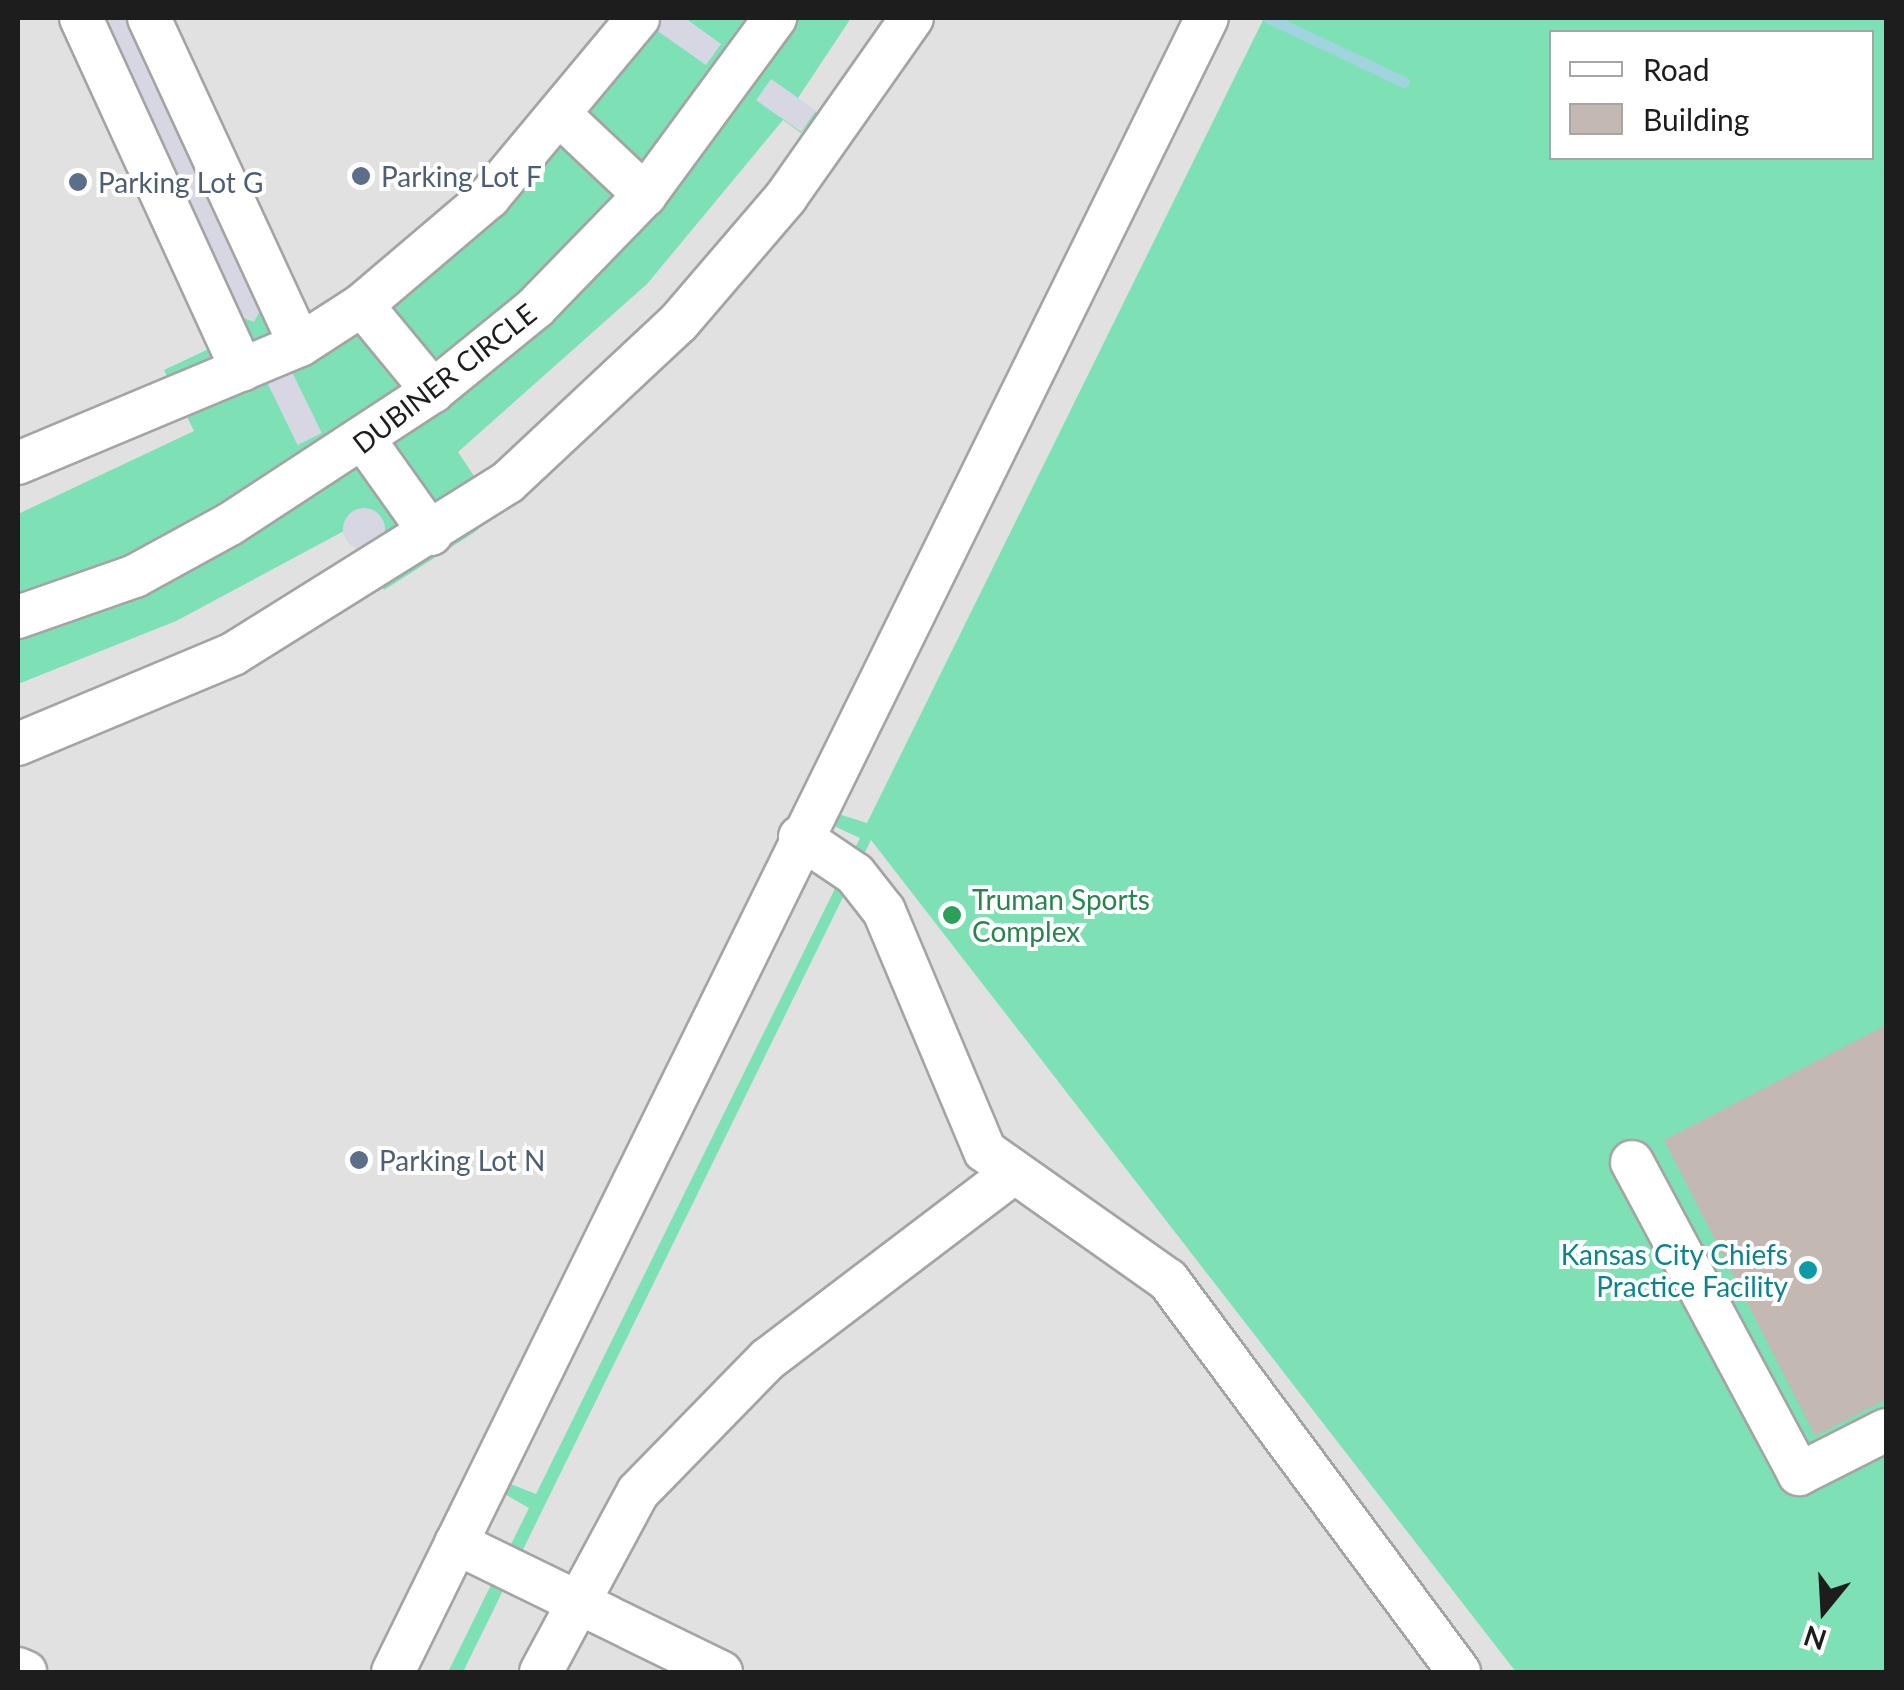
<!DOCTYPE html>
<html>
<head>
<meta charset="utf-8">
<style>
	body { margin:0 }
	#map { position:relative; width:1904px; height:1690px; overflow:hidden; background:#efeae2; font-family:Lato,sans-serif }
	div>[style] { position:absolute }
	.pitch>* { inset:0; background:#7de1b5 }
	.parking>* { inset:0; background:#e1e1e1 }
	.plaza>* { inset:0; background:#d7d7e4; transform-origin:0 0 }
	.round { border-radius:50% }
	.stream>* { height:11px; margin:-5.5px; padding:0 5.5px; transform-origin:5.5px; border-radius:5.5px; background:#a1d4de }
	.building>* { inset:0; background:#c3b9b2 }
	.roads { filter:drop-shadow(2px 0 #a4a4a4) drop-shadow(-2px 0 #a4a4a4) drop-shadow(0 2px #a4a4a4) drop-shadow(0 -2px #a4a4a4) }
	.minor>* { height:42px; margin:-21px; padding:0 21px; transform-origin:21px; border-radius:21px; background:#fff }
	.dots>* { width:28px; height:28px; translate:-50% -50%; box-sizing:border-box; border:5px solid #fff; border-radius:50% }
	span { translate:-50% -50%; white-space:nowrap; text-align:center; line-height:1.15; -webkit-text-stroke:8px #fff; paint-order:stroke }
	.service-label { font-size:28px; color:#4e5e75 }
	.left { translate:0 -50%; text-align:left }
	.street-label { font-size:28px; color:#1d1d1d }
	.leisure-label { font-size:28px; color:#27864d }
	.culture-label { font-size:28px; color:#0d838f }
	.right { translate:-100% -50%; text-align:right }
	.frame { position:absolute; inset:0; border:20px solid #1d1d1d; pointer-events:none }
	.legend { position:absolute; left:1549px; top:30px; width:325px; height:130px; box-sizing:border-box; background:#fff; border:2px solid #a5a5a5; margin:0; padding:12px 18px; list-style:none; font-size:30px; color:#1d1d1d }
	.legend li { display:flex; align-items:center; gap:20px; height:50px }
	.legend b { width:50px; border:2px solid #a5a5a5 }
	.north { position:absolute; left:1774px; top:1560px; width:100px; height:100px; -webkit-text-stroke:8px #fff; paint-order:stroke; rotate:198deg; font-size:28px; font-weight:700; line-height:40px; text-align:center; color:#1d1d1d }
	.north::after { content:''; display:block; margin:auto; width:35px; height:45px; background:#1d1d1d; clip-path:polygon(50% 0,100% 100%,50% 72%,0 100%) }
</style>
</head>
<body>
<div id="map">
	<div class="pitch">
		<div style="clip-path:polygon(evenodd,18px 18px,1886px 18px,1886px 1672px,18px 1672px,18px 18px,1552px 32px,1872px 32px,1872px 158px,1552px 158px,1552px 32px)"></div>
	</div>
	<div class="parking">
		<div style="clip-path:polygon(18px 18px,62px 18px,215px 346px,164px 370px,194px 431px,18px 514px)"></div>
		<div style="clip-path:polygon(165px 18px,620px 18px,381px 284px,305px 318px)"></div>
		<div style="clip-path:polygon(851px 18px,1264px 18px,867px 823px,835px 813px,836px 827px,860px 838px,536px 1494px,508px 1483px,503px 1493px,529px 1508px,448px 1672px,18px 1672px,18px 684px,176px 621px,344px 531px,384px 590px,475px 532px,498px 512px,458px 452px,647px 284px,783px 120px,801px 133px,817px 113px,798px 98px)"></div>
		<div style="clip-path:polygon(871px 840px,1516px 1672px,463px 1672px)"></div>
	</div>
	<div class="plaza">
		<div style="clip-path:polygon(101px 18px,126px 18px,261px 309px,254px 322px,241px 317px)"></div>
		<div style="clip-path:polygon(659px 18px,685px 18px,721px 44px,706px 65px,652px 27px)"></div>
		<div style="left:771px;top:79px;width:55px;height:26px;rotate:35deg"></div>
		<div style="left:292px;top:372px;width:68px;height:27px;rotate:64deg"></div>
		<div class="round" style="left:343px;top:508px;width:42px;height:42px"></div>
	</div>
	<div class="stream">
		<div style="left:1269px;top:18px;width:149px;rotate:25.4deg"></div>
	</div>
	<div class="building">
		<div style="clip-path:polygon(1886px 1025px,1886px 1400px,1815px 1436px,1664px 1140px)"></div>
	</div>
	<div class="roads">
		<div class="minor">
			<div style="left:81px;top:18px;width:387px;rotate:65.4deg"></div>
			<div style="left:149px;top:18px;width:360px;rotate:65.2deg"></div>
			<div style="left:560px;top:115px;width:117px;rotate:43.3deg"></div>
			<div style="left:362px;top:305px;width:112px;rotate:50.5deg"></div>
			<div style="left:365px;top:441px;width:114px;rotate:54.6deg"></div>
			<div style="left:18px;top:463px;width:306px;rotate:-22.7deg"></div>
			<div style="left:300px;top:345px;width:74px;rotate:-32.8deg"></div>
			<div style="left:362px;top:305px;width:167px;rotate:-40.4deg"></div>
			<div style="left:489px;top:197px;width:233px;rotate:-50.2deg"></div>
			<div style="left:18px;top:617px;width:124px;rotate:-19.3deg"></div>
			<div style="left:135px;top:576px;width:108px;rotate:-28.7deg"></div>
			<div style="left:230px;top:524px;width:243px;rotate:-33.2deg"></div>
			<div style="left:433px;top:391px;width:132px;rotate:-39.1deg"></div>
			<div style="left:535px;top:308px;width:158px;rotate:-45.8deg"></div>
			<div style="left:645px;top:195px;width:220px;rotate:-53.7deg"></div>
			<div style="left:18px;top:744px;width:233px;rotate:-22.7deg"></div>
			<div style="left:233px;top:654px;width:324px;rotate:-32deg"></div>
			<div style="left:508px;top:482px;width:234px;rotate:-43.1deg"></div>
			<div style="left:679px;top:322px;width:165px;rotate:-49.4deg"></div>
			<div style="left:786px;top:197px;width:219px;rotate:-54.9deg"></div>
			<div style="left:800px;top:837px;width:66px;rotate:33.9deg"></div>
			<div style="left:855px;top:874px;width:47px;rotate:51.9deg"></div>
			<div style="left:884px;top:911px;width:260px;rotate:67.2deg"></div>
			<div style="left:985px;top:1151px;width:224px;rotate:35.2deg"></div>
			<div style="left:1168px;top:1280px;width:488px;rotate:53.4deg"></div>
			<div style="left:1632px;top:1162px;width:354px;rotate:61.8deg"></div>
			<div style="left:1799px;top:1474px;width:97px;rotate:-26.8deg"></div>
			<div style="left:456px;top:1543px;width:295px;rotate:26deg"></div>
			<div style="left:18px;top:1669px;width:8px;rotate:23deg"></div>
			<div style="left:393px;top:1672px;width:1843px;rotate:-63.8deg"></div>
			<div style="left:541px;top:1672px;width:204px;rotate:-61.7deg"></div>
			<div style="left:638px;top:1492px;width:186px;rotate:-45.7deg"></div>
			<div style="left:768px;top:1359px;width:306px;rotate:-37.2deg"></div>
		</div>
	</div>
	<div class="dots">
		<div style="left:361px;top:176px;background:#5c6f8a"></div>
		<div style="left:78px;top:182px;background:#5c6f8a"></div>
		<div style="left:952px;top:915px;background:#2e9e5b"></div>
		<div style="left:359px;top:1160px;background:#5c6f8a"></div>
		<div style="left:1808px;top:1270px;background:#0f9aa8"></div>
	</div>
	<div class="service-label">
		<span class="left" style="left:381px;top:176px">Parking Lot F</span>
		<span class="left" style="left:98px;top:182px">Parking Lot G</span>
		<span class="left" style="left:379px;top:1160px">Parking Lot N</span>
	</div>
	<div class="street-label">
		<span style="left:444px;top:378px;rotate:-38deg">DUBINER CIRCLE</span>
	</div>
	<div class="leisure-label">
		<span class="left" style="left:972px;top:915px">Truman Sports<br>Complex</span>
	</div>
	<div class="culture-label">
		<span class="right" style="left:1788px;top:1270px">Kansas City Chiefs<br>Practice Facility</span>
	</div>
	<div class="frame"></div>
	<ul class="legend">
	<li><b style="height:12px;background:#fff"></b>Road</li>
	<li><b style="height:28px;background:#c3b9b2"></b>Building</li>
	</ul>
	<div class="north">N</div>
</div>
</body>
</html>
